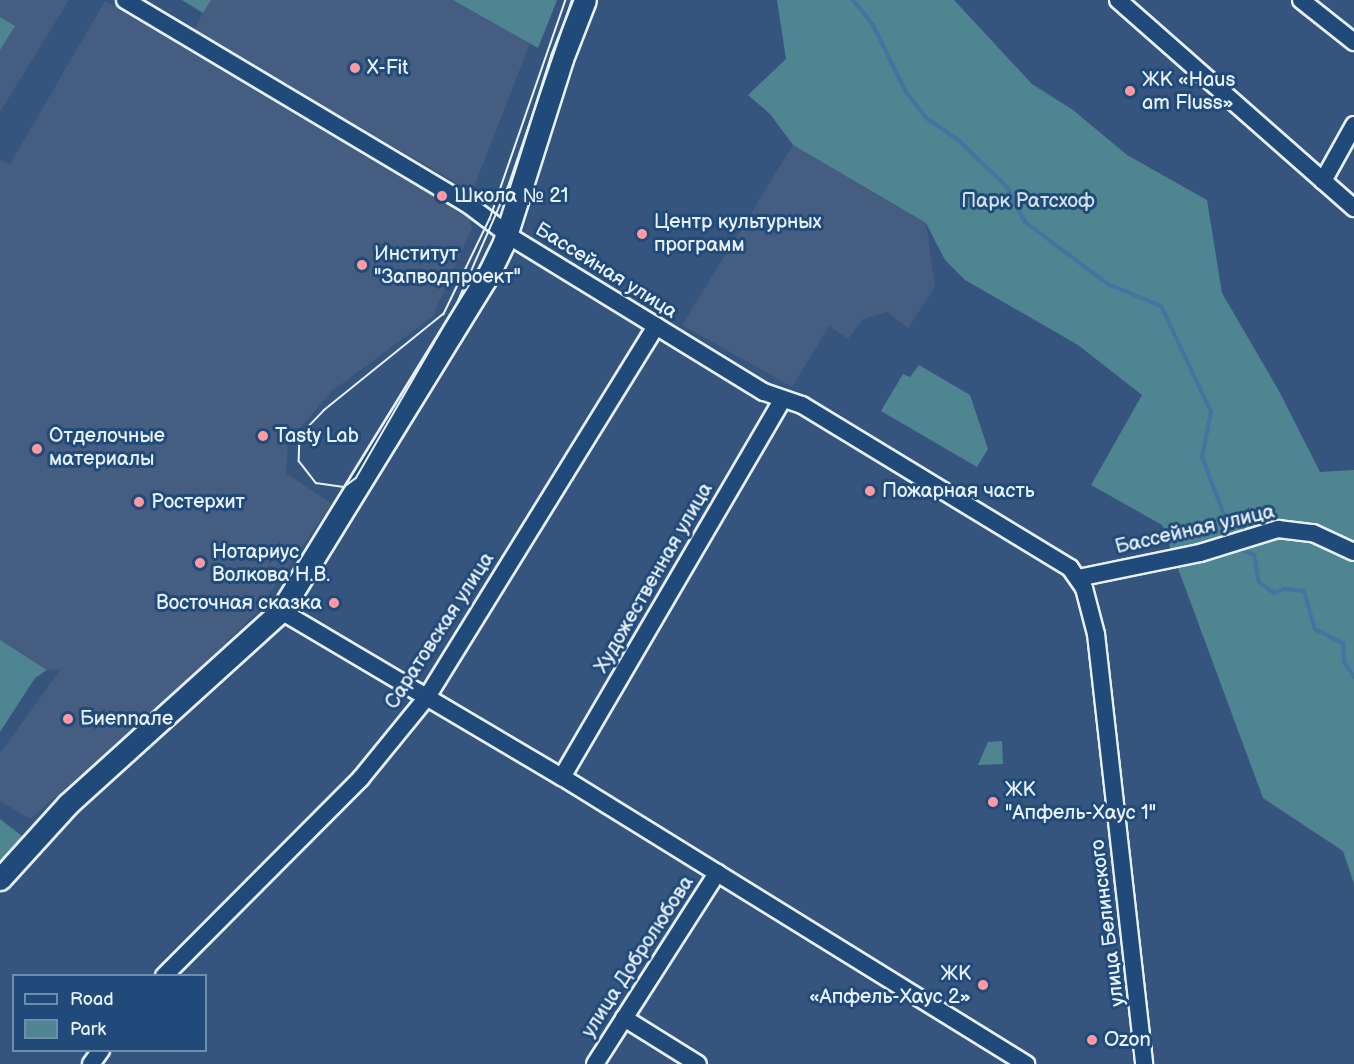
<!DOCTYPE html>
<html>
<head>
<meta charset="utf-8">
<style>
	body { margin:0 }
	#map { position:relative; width:1354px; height:1064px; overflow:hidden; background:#35557e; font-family:"Balsamiq Sans",sans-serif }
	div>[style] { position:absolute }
	.built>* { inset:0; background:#445d81 }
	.green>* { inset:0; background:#4f8491 }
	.stream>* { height:4px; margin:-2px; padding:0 2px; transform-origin:2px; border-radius:2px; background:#4673a1 }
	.roads { filter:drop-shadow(2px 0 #e8f1f8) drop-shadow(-2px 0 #e8f1f8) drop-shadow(0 2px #e8f1f8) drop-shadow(0 -2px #e8f1f8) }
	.minor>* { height:16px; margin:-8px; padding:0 8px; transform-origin:8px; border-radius:8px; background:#1f4a7a }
	.major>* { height:21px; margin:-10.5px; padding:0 10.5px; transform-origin:10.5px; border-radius:10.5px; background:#1f4a7a }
	.tram>* { height:1.5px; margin:-0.75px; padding:0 0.75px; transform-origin:0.75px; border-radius:0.75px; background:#e8f1f8 }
	.dots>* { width:16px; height:16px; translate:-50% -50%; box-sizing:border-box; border:3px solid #1f4a7a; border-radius:50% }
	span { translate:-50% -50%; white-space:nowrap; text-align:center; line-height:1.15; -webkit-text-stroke:6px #1f4a7a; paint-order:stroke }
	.poi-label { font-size:20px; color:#e8f1f8 }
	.left { translate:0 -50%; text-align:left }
	.right { translate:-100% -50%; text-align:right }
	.park-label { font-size:20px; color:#d1e1e9 }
	.street-label { font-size:20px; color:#e8f1f8 }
	.legend { position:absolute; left:12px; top:974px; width:195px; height:78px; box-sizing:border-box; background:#1f4a7a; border:2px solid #6f8dac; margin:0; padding:8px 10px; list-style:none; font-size:18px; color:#e8f1f8 }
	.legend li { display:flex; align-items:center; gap:12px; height:30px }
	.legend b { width:30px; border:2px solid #6f8dac }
</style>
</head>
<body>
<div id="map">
	<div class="built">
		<div style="clip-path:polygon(0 0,69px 0,0 112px)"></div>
		<div style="clip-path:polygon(182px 0,453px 0,530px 43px,472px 192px,193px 31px,203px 13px)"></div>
		<div style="clip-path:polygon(105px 1px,468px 216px,472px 228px,433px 316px,332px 391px,288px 442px,286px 473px,332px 504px,256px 613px,156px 711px,30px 819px,0 801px,0 753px,61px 669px,47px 670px,0 640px,0 160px,10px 164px)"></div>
		<div style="clip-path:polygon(793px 145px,926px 223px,935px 287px,908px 328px,887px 312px,863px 319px,848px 339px,829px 326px,792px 387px,682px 325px)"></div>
	</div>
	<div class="green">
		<div style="clip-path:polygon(182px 0,211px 0,203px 13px)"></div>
		<div style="clip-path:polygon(453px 0,557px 0,538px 48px)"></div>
		<div style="clip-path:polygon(777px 0,954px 0,1032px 84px,1073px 110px,1127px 155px,1207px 200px,1222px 293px,1279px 391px,1320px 472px,1354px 470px,1354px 884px,1343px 851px,1263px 798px,1162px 525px,1091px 485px,1142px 395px,1078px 345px,965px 280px,945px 260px,926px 223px,793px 145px,770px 114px,748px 95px,786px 59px)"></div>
		<div style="clip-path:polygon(0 17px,15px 26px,0 50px)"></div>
		<div style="clip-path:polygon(919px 365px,970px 395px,988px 449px,977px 467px,881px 411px,903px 374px,910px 377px)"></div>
		<div style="clip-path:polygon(0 640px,47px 670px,35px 678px,0 732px)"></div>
		<div style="clip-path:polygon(1002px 741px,1003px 764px,978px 765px,988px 742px)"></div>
		<div style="clip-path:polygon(0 819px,22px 836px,0 865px)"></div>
	</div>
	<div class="stream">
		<div style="left:853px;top:0;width:32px;rotate:51deg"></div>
		<div style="left:873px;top:25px;width:75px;rotate:63.8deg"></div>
		<div style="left:906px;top:92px;width:33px;rotate:52deg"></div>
		<div style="left:926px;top:118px;width:36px;rotate:34deg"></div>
		<div style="left:956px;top:138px;width:71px;rotate:43.9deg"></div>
		<div style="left:1007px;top:187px;width:39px;rotate:63deg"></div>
		<div style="left:1025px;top:222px;width:104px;rotate:36.8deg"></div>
		<div style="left:1108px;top:284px;width:57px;rotate:22.5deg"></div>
		<div style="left:1161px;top:306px;width:117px;rotate:64.7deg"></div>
		<div style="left:1211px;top:412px;width:46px;rotate:101.3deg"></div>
		<div style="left:1202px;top:457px;width:87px;rotate:69.1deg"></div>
		<div style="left:1237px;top:548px;width:18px;rotate:22deg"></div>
		<div style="left:1254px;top:555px;width:27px;rotate:80deg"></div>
		<div style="left:1259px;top:582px;width:19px;rotate:36deg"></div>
		<div style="left:1274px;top:593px;width:11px;rotate:-22deg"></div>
		<div style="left:1284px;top:589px;width:20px;rotate:6deg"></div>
		<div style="left:1304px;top:591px;width:40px;rotate:74deg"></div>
		<div style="left:1315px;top:629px;width:31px;rotate:27deg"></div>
		<div style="left:1343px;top:643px;width:19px;rotate:87deg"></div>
		<div style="left:1344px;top:662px;width:18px;rotate:56deg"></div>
	</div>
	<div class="roads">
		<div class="minor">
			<div style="left:125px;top:0;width:397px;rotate:30.8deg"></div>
			<div style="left:466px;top:203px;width:60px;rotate:36.9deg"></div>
			<div style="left:514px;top:239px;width:293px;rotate:31.5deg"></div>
			<div style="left:764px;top:392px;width:40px;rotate:18.9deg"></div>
			<div style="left:802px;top:405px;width:314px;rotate:31.3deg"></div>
			<div style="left:1070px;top:568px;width:24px;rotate:55deg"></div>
			<div style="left:1084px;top:588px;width:48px;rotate:75.4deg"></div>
			<div style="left:1096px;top:634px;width:433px;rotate:83.6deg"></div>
			<div style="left:1118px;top:0;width:315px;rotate:41.4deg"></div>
			<div style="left:1301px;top:0;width:68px;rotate:38.4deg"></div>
			<div style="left:1323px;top:181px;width:64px;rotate:-61deg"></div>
			<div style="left:1078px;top:578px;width:125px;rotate:-11.6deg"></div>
			<div style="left:1200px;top:553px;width:82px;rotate:-17.1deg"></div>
			<div style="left:1278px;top:529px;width:35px;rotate:7deg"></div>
			<div style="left:1313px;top:533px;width:45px;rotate:24.9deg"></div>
			<div style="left:281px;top:611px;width:326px;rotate:30.6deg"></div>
			<div style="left:562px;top:777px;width:546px;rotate:31.74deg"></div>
			<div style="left:562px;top:777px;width:436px;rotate:-59.7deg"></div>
			<div style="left:164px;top:976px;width:279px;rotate:-45.1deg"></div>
			<div style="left:361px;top:778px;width:104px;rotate:-50.8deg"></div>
			<div style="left:427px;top:697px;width:436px;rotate:-58.3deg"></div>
			<div style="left:624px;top:1018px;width:87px;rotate:31.9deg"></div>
			<div style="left:91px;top:1064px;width:17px;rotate:-54deg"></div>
			<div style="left:595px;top:1064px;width:227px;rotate:-57.4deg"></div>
		</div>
		<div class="major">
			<div style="left:0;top:879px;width:101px;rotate:-47.8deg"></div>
			<div style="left:68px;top:804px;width:287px;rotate:-42.2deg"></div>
			<div style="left:281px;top:611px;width:399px;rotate:-58.4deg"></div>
			<div style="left:490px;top:271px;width:32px;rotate:-64deg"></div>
			<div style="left:504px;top:242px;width:192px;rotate:-72.4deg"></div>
			<div style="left:562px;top:59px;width:63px;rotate:-68.7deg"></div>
		</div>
	</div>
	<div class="tram">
		<div style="left:566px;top:0;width:232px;rotate:109.1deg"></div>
		<div style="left:490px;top:219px;width:106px;rotate:115.8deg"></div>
		<div style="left:444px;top:314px;width:154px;rotate:141.1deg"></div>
		<div style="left:324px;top:411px;width:35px;rotate:134deg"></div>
		<div style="left:300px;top:436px;width:25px;rotate:92deg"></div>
		<div style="left:299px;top:461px;width:28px;rotate:52deg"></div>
		<div style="left:316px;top:483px;width:28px;rotate:8deg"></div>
		<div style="left:344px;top:487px;width:15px;rotate:-37deg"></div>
		<div style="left:356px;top:478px;width:204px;rotate:-60deg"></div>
		<div style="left:458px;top:301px;width:128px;rotate:-66.4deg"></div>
		<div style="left:509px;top:184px;width:194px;rotate:-71.1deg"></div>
	</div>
	<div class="dots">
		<div style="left:355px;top:68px;background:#ff9aa2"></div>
		<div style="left:1130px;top:91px;background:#ff9aa2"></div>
		<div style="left:442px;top:196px;background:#ff9aa2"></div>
		<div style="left:642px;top:234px;background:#ff9aa2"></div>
		<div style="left:362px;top:265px;background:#ff9aa2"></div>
		<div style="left:263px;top:436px;background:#ff9aa2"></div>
		<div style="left:37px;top:449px;background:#ff9aa2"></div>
		<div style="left:870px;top:491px;background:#ff9aa2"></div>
		<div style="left:139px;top:502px;background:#ff9aa2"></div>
		<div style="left:200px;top:563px;background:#ff9aa2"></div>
		<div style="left:334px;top:603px;background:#ff9aa2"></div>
		<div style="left:68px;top:719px;background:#ff9aa2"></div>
		<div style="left:993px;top:802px;background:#ff9aa2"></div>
		<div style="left:983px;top:985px;background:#ff9aa2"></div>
		<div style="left:1092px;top:1040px;background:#ff9aa2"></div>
	</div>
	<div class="poi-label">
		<span class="left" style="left:367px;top:68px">X-Fit</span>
		<span class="left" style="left:1142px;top:92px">ЖК «Haus<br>am Fluss»</span>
		<span class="left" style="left:454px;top:196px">Школа № 21</span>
		<span class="left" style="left:654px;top:234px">Центр культурных<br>программ</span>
		<span class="left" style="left:374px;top:266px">Институт<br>"Запводпроект"</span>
		<span class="left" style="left:275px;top:436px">Tasty Lab</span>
		<span class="left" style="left:49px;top:448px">Отделочные<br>материалы</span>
		<span class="left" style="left:882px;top:491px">Пожарная часть</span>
		<span class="left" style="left:151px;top:502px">Ростерхит</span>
		<span class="left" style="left:212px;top:564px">Нотариус<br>Волкова Н.В.</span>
		<span class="right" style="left:322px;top:603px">Восточная сказка</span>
		<span class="left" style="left:80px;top:719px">Биеnnале</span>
		<span class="left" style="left:1005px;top:802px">ЖК<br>"Апфель-Хаус 1"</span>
		<span class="right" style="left:971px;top:986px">ЖК<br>«Апфель-Хаус 2»</span>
		<span class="left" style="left:1104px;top:1040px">Ozon</span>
	</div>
	<div class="park-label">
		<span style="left:1028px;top:201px">Парк Ратсхоф</span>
	</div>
	<div class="street-label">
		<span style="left:606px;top:271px;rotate:32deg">Бассейная улица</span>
		<span style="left:1195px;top:530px;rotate:-13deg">Бассейная улица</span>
		<span style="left:654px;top:578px;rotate:-60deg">Художественная улица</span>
		<span style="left:440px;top:631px;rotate:-57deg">Саратовская улица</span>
		<span style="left:1108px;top:923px;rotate:-97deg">улица Белинского</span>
		<span style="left:638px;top:957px;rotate:-57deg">улица Добролюбова</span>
	</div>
	<ul class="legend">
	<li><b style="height:8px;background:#1f4a7a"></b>Road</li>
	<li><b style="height:16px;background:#4f8491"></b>Park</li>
	</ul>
</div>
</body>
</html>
